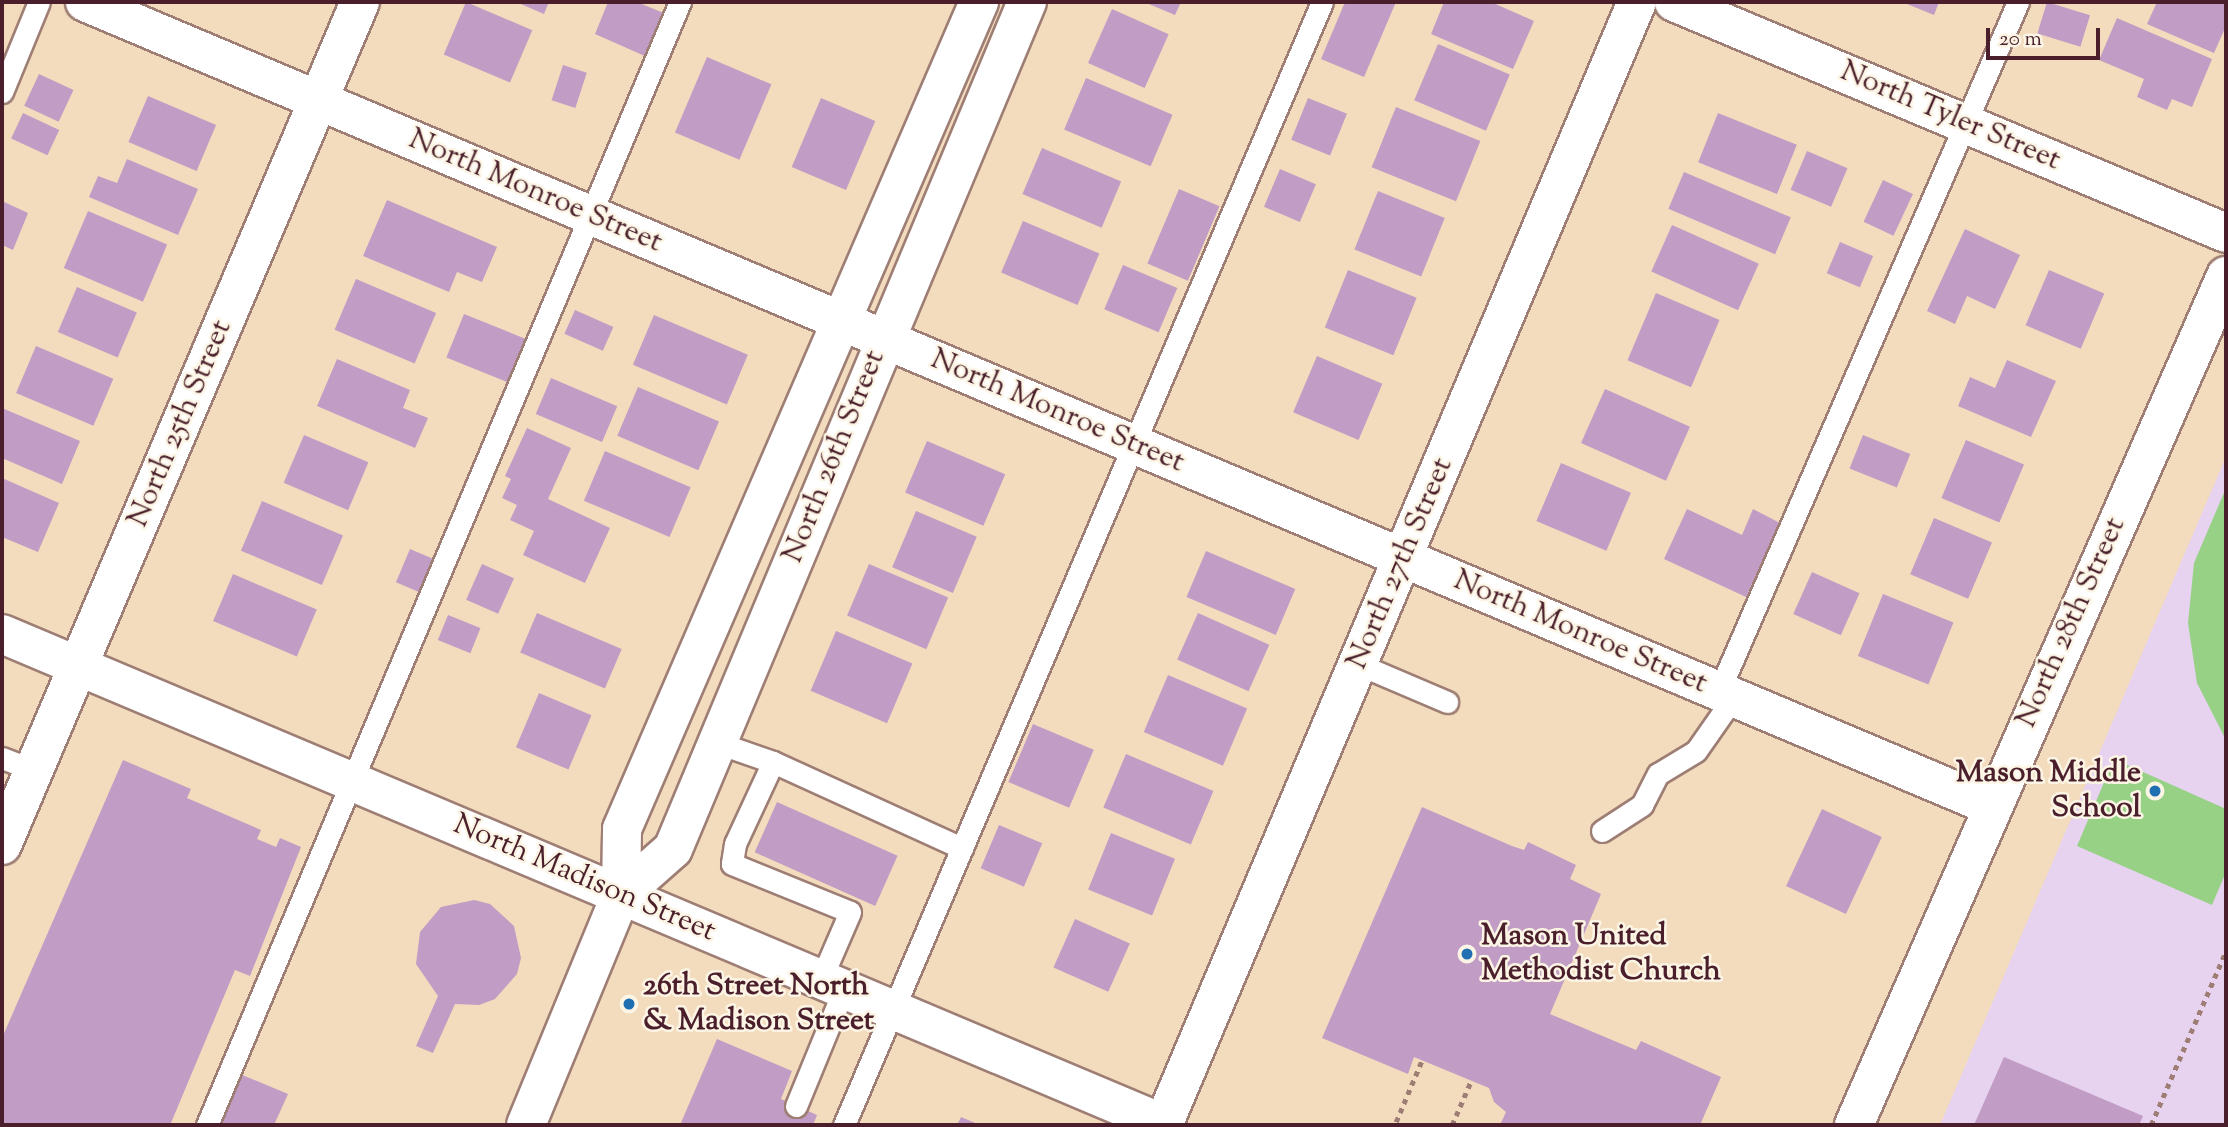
<!DOCTYPE html>
<html>
<head>
<meta charset="utf-8">
<style>
	body { margin:0 }
	#map { position:relative; width:2228px; height:1127px; overflow:hidden; background:#f3dcbd; font-family:"Sorts Mill Goudy",serif }
	div>[style] { position:absolute }
	.built>* { inset:0; background:#e7d2ef }
	.green>* { inset:0; background:#96d185 }
	.building>* { inset:0; background:#c19cc5; transform-origin:0 0 }
	.path>* { height:4.5px; margin-top:-2.25px; transform-origin:0; background:repeating-linear-gradient(90deg,#9e7e74 0 5px,transparent 0 10px) }
	.roads { filter:drop-shadow(2px 0 #9e7e74) drop-shadow(-2px 0 #9e7e74) drop-shadow(0 2px #9e7e74) drop-shadow(0 -2px #9e7e74) }
	.service>* { height:21px; margin:-10.5px; padding:0 10.5px; transform-origin:10.5px; border-radius:10.5px; background:#fff }
	.minor>* { height:38px; margin:-19px; padding:0 19px; transform-origin:19px; border-radius:19px; background:#fff }
	.tertiary>* { height:38px; margin:-19px; padding:0 19px; transform-origin:19px; border-radius:19px; background:#fff }
	.dots>* { width:19px; height:19px; translate:-50% -50%; box-sizing:border-box; border:4px solid #fcf5e5; border-radius:50% }
	span { translate:-50% -50%; white-space:nowrap; text-align:center; line-height:1.15; -webkit-text-stroke:5px #fcf5e5; paint-order:stroke }
	.street-label { font-size:30px; color:#4a1f2b }
	.poi-label { font-size:30px; color:#4a1f2b; font-weight:700 }
	.right { translate:-100% -50%; text-align:right }
	.left { translate:0 -50%; text-align:left }
	.frame { position:absolute; inset:0; border:4px solid #4a1f2b; pointer-events:none }
	.scale { position:absolute; left:1986px; top:28px; width:114px; height:32px; box-sizing:border-box; border:4px solid #4a1f2b; border-top:0; padding-left:9px; font-size:21px; line-height:24px; white-space:nowrap; color:#4a1f2b; -webkit-text-stroke:5px #fcf5e5; paint-order:stroke }
</style>
</head>
<body>
<div id="map">
	<div class="built">
		<div style="clip-path:polygon(2226px 457px,2226px 1125px,1940px 1125px)"></div>
	</div>
	<div class="green">
		<div style="clip-path:polygon(2226px 488px,2226px 740px,2197px 683px,2188px 623px,2194px 563px)"></div>
		<div style="clip-path:polygon(2114px 759px,2226px 809px,2226px 872px,2212px 905px,2077px 846px)"></div>
	</div>
	<div class="building">
		<div style="left:466px;top:2px;width:72px;height:57px;rotate:23deg"></div>
		<div style="clip-path:polygon(516px 2px,549px 2px,544px 14px)"></div>
		<div style="clip-path:polygon(608px 2px,637px 2px,666px 14px,647px 57px,595px 34px)"></div>
		<div style="clip-path:polygon(1144px 2px,1181px 2px,1175px 15px)"></div>
		<div style="clip-path:polygon(1345px 2px,1396px 2px,1364px 77px,1321px 59px)"></div>
		<div style="clip-path:polygon(1444px 2px,1491px 2px,1534px 21px,1513px 69px,1431px 34px)"></div>
		<div style="clip-path:polygon(1902px 2px,1939px 2px,1934px 15px)"></div>
		<div style="left:2047px;top:2px;width:45px;height:33px;rotate:17deg"></div>
		<div style="clip-path:polygon(2157px 2px,2226px 2px,2226px 26px,2214px 53px,2147px 24px)"></div>
		<div style="left:1112px;top:9px;width:62px;height:59px;rotate:24deg"></div>
		<div style="clip-path:polygon(2117px 18px,2212px 59px,2192px 107px,2172px 99px,2167px 110px,2137px 97px,2144px 79px,2099px 60px)"></div>
		<div style="left:1438px;top:44px;width:78px;height:61px;rotate:23deg"></div>
		<div style="left:707px;top:57px;width:70px;height:82px;rotate:23deg"></div>
		<div style="left:563px;top:65px;width:25px;height:37px;rotate:18deg"></div>
		<div style="left:39px;top:74px;width:38px;height:35px;rotate:25deg"></div>
		<div style="left:1086px;top:78px;width:94px;height:56px;rotate:23deg"></div>
		<div style="left:148px;top:96px;width:74px;height:50px;rotate:23deg"></div>
		<div style="left:821px;top:98px;width:59px;height:75px;rotate:23deg"></div>
		<div style="left:1308px;top:98px;width:42px;height:45px;rotate:22deg"></div>
		<div style="left:1396px;top:107px;width:91px;height:65px;rotate:22deg"></div>
		<div style="left:23px;top:113px;width:40px;height:28px;rotate:25deg"></div>
		<div style="left:1718px;top:113px;width:85px;height:53px;rotate:22deg"></div>
		<div style="left:1042px;top:148px;width:86px;height:50px;rotate:23deg"></div>
		<div style="left:1807px;top:151px;width:44px;height:42px;rotate:23deg"></div>
		<div style="clip-path:polygon(127px 159px,198px 189px,178px 235px,89px 197px,98px 176px,117px 183px)"></div>
		<div style="left:1280px;top:169px;width:39px;height:41px;rotate:23deg"></div>
		<div style="left:1684px;top:172px;width:116px;height:40px;rotate:23deg"></div>
		<div style="left:1883px;top:180px;width:33px;height:46px;rotate:25deg"></div>
		<div style="left:1179px;top:189px;width:44px;height:81px;rotate:23deg"></div>
		<div style="left:1378px;top:191px;width:72px;height:63px;rotate:22deg"></div>
		<div style="clip-path:polygon(387px 200px,497px 247px,482px 282px,457px 272px,449px 292px,363px 256px)"></div>
		<div style="clip-path:polygon(2px 201px,28px 213px,13px 250px,2px 245px)"></div>
		<div style="left:88px;top:211px;width:86px;height:62px;rotate:23deg"></div>
		<div style="left:1023px;top:221px;width:83px;height:56px;rotate:23deg"></div>
		<div style="left:1672px;top:225px;width:95px;height:51px;rotate:24deg"></div>
		<div style="clip-path:polygon(1965px 229px,2020px 255px,1995px 309px,1967px 296px,1955px 324px,1927px 311px)"></div>
		<div style="left:1840px;top:242px;width:36px;height:34px;rotate:23deg"></div>
		<div style="left:1123px;top:265px;width:59px;height:48px;rotate:23deg"></div>
		<div style="left:1348px;top:270px;width:74px;height:62px;rotate:22deg"></div>
		<div style="left:2049px;top:270px;width:60px;height:60px;rotate:23deg"></div>
		<div style="left:356px;top:279px;width:87px;height:55px;rotate:23deg"></div>
		<div style="left:77px;top:287px;width:65px;height:49px;rotate:23deg"></div>
		<div style="left:1656px;top:293px;width:69px;height:73px;rotate:23deg"></div>
		<div style="left:575px;top:310px;width:42px;height:26px;rotate:24deg"></div>
		<div style="left:464px;top:314px;width:66px;height:47px;rotate:22deg"></div>
		<div style="left:654px;top:315px;width:102px;height:54px;rotate:23deg"></div>
		<div style="left:36px;top:346px;width:84px;height:51px;rotate:23deg"></div>
		<div style="left:1317px;top:356px;width:71px;height:61px;rotate:23deg"></div>
		<div style="clip-path:polygon(337px 359px,410px 390px,403px 408px,428px 418px,415px 448px,317px 406px)"></div>
		<div style="clip-path:polygon(2007px 360px,2056px 381px,2031px 437px,1958px 406px,1970px 377px,1995px 388px)"></div>
		<div style="left:551px;top:378px;width:72px;height:39px;rotate:23deg"></div>
		<div style="left:638px;top:387px;width:88px;height:53px;rotate:23deg"></div>
		<div style="left:1605px;top:389px;width:93px;height:59px;rotate:24deg"></div>
		<div style="clip-path:polygon(2px 408px,80px 441px,62px 484px,2px 458px)"></div>
		<div style="clip-path:polygon(527px 428px,571px 448px,548px 499px,610px 528px,585px 583px,523px 555px,534px 531px,510px 520px,517px 505px,502px 498px,511px 479px,505px 476px)"></div>
		<div style="left:304px;top:435px;width:70px;height:52px;rotate:23deg"></div>
		<div style="left:1863px;top:435px;width:51px;height:36px;rotate:22deg"></div>
		<div style="left:1966px;top:440px;width:63px;height:63px;rotate:23deg"></div>
		<div style="left:927px;top:441px;width:85px;height:56px;rotate:23deg"></div>
		<div style="left:605px;top:451px;width:93px;height:54px;rotate:23deg"></div>
		<div style="left:1561px;top:463px;width:76px;height:63px;rotate:23deg"></div>
		<div style="clip-path:polygon(2px 478px,59px 503px,38px 552px,2px 537px)"></div>
		<div style="left:262px;top:501px;width:88px;height:54px;rotate:23deg"></div>
		<div style="clip-path:polygon(1687px 509px,1742px 535px,1753px 509px,1780px 523px,1746px 597px,1664px 559px)"></div>
		<div style="left:916px;top:511px;width:66px;height:61px;rotate:23deg"></div>
		<div style="left:1934px;top:518px;width:63px;height:61px;rotate:23deg"></div>
		<div style="left:410px;top:549px;width:25px;height:36px;rotate:23deg"></div>
		<div style="left:1206px;top:551px;width:97px;height:50px;rotate:23deg"></div>
		<div style="left:482px;top:564px;width:35px;height:39px;rotate:24deg"></div>
		<div style="left:869px;top:564px;width:86px;height:56px;rotate:23deg"></div>
		<div style="left:1812px;top:572px;width:52px;height:46px;rotate:24deg"></div>
		<div style="left:233px;top:574px;width:91px;height:51px;rotate:23deg"></div>
		<div style="left:1883px;top:594px;width:76px;height:67px;rotate:22deg"></div>
		<div style="left:537px;top:613px;width:92px;height:43px;rotate:23deg"></div>
		<div style="left:1198px;top:613px;width:78px;height:51px;rotate:24deg"></div>
		<div style="left:448px;top:615px;width:35px;height:27px;rotate:22deg"></div>
		<div style="left:836px;top:631px;width:83px;height:65px;rotate:23deg"></div>
		<div style="left:1168px;top:675px;width:86px;height:62px;rotate:23deg"></div>
		<div style="left:539px;top:693px;width:57px;height:59px;rotate:23deg"></div>
		<div style="left:1033px;top:724px;width:66px;height:63px;rotate:23deg"></div>
		<div style="left:1126px;top:754px;width:95px;height:58px;rotate:23deg"></div>
		<div style="clip-path:polygon(123px 760px,191px 789px,187px 798px,261px 830px,257px 839px,276px 847px,280px 838px,301px 847px,250px 976px,235px 970px,171px 1123px,2px 1125px,2px 1038px)"></div>
		<div style="left:777px;top:802px;width:132px;height:55px;rotate:24deg"></div>
		<div style="clip-path:polygon(1422px 807px,1512px 846px,1524px 850px,1528px 842px,1576px 865px,1570px 879px,1601px 894px,1550px 1014px,1636px 1050px,1641px 1041px,1721px 1077px,1700px 1125px,1500px 1125px,1506px 1112px,1494px 1102px,1489px 1088px,1414px 1057px,1408px 1074px,1322px 1038px)"></div>
		<div style="left:1822px;top:809px;width:66px;height:85px;rotate:25deg"></div>
		<div style="left:999px;top:825px;width:47px;height:47px;rotate:23deg"></div>
		<div style="left:1111px;top:833px;width:69px;height:61px;rotate:22deg"></div>
		<div style="clip-path:polygon(474px 900px,490px 904px,514px 926px,521px 958px,517px 974px,495px 999px,479px 1005px,455px 1004px,433px 1053px,416px 1046px,438px 996px,416px 964px,420px 932px,441px 907px)"></div>
		<div style="left:1075px;top:919px;width:60px;height:53px;rotate:24deg"></div>
		<div style="clip-path:polygon(717px 1039px,792px 1071px,781px 1099px,817px 1115px,813px 1125px,680px 1125px)"></div>
		<div style="clip-path:polygon(2004px 1057px,2143px 1116px,2139px 1125px,1974px 1125px)"></div>
		<div style="clip-path:polygon(240px 1074px,288px 1094px,274px 1125px,218px 1125px)"></div>
		<div style="clip-path:polygon(961px 1117px,980px 1125px,957px 1125px)"></div>
	</div>
	<div class="path">
		<div style="left:1396px;top:1122px;width:67px;rotate:-67.2deg"></div>
		<div style="left:1452px;top:1125px;width:48px;rotate:-66.6deg"></div>
		<div style="left:2151px;top:1125px;width:189px;rotate:-66.7deg"></div>
	</div>
	<div class="roads">
		<div class="service">
			<div style="left:2px;top:92px;width:97px;rotate:-67.7deg"></div>
			<div style="left:1358px;top:664px;width:97px;rotate:23.1deg"></div>
			<div style="left:1719px;top:691px;width:751px;rotate:-66.54deg"></div>
			<div style="left:718px;top:743px;width:58px;rotate:19.1deg"></div>
			<div style="left:773px;top:762px;width:208px;rotate:24.5deg"></div>
			<div style="left:2px;top:758px;width:34px;rotate:21deg"></div>
			<div style="left:773px;top:762px;width:90px;rotate:114.9deg"></div>
			<div style="left:735px;top:844px;width:20px;rotate:99deg"></div>
			<div style="left:732px;top:864px;width:127px;rotate:22.1deg"></div>
			<div style="left:850px;top:912px;width:73px;rotate:113.4deg"></div>
			<div style="left:1602px;top:831px;width:48px;rotate:-33deg"></div>
			<div style="left:1642px;top:805px;width:35px;rotate:-63deg"></div>
			<div style="left:1658px;top:774px;width:44px;rotate:-31.2deg"></div>
			<div style="left:1696px;top:751px;width:65px;rotate:-55.1deg"></div>
			<div style="left:796px;top:1106px;width:126px;rotate:-67.7deg"></div>
			<div style="left:207px;top:1125px;width:1219px;rotate:-67.16deg"></div>
			<div style="left:844px;top:1125px;width:1220px;rotate:-66.94deg"></div>
		</div>
		<div class="minor">
			<div style="left:85px;top:2px;width:2069px;rotate:22.87deg"></div>
			<div style="left:1674px;top:2px;width:598px;rotate:22.71deg"></div>
			<div style="left:2px;top:634px;width:1263px;rotate:22.87deg"></div>
			<div style="left:2px;top:845px;width:916px;rotate:-66.99deg"></div>
			<div style="left:1163px;top:1125px;width:1219px;rotate:-67.12deg"></div>
			<div style="left:1854px;top:1125px;width:927px;rotate:-66.34deg"></div>
		</div>
		<div class="tertiary">
			<div style="left:621px;top:895px;width:69px;rotate:-41.5deg"></div>
			<div style="left:673px;top:849px;width:918px;rotate:-67.32deg"></div>
			<div style="left:526px;top:1125px;width:249px;rotate:-67.6deg"></div>
			<div style="left:621px;top:895px;width:66px;rotate:-89.1deg"></div>
			<div style="left:622px;top:829px;width:901px;rotate:-66.65deg"></div>
		</div>
	</div>
	<div class="dots">
		<div style="left:2155px;top:791px;background:#1f6fb2"></div>
		<div style="left:1467px;top:954px;background:#1f6fb2"></div>
		<div style="left:629px;top:1004px;background:#1f6fb2"></div>
	</div>
	<div class="street-label">
		<span style="left:1950px;top:117px;rotate:23deg">North Tyler Street</span>
		<span style="left:535px;top:192px;rotate:23deg">North Monroe Street</span>
		<span style="left:1057px;top:412px;rotate:23deg">North Monroe Street</span>
		<span style="left:181px;top:424px;rotate:-67deg">North 25th Street</span>
		<span style="left:835px;top:457px;rotate:-68deg">North 26th Street</span>
		<span style="left:1401px;top:564px;rotate:-67deg">North 27th Street</span>
		<span style="left:2072px;top:623px;rotate:-66deg">North 28th Street</span>
		<span style="left:1580px;top:633px;rotate:23deg">North Monroe Street</span>
		<span style="left:584px;top:879px;rotate:23deg">North Madison Street</span>
	</div>
	<div class="poi-label">
		<span class="right" style="left:2141px;top:791px">Mason Middle<br>School</span>
		<span class="left" style="left:1481px;top:954px">Mason United<br>Methodist Church</span>
		<span class="left" style="left:643px;top:1004px">26th Street North<br>&amp; Madison Street</span>
	</div>
	<div class="frame"></div>
	<div class="scale">20 m</div>
</div>
</body>
</html>
